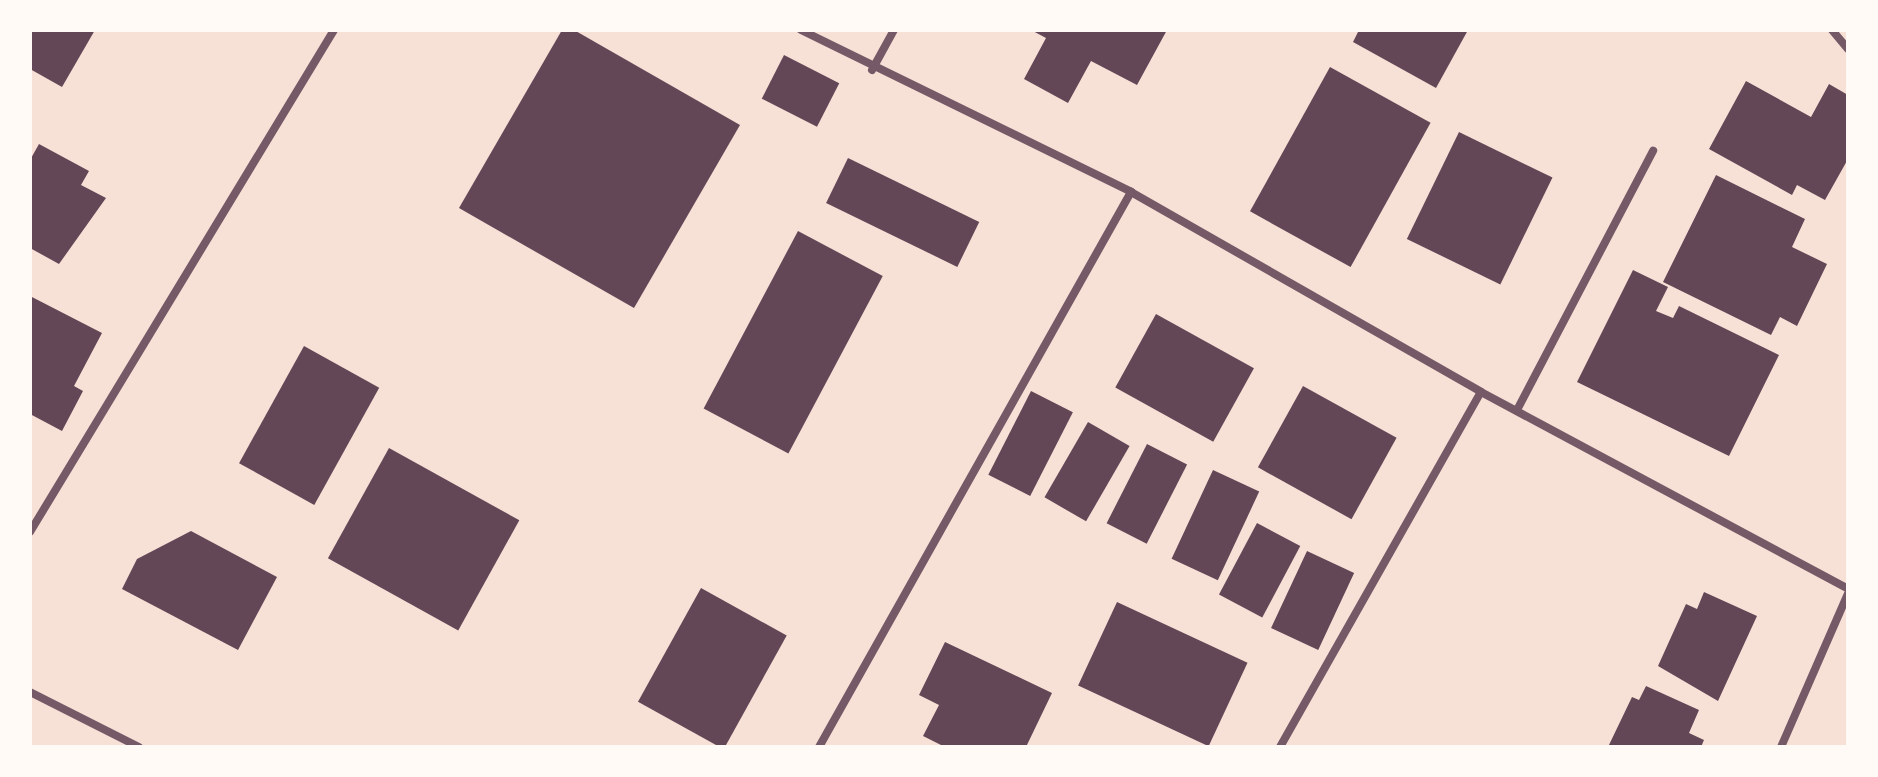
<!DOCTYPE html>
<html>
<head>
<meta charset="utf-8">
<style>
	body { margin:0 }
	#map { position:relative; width:1878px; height:777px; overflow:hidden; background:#f7e1d7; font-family:"Nunito Sans",sans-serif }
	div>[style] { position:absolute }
	.building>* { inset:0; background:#644757; transform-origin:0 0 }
	.minor>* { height:8px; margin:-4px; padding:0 4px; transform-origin:4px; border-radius:4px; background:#755966 }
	span { translate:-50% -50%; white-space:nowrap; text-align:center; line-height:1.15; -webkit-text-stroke:7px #fffaf5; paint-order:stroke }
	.frame { position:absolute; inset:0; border:32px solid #fffaf5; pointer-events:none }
</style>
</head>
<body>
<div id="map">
	<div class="building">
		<div style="clip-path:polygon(30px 30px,95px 30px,62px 87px,30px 69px)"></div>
		<div style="clip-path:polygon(562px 30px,574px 30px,740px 125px,634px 308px,459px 208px)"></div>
		<div style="clip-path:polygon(1031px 30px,1167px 30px,1137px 85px,1091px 61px,1068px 103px,1024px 79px,1046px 38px)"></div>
		<div style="clip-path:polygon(1359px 30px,1468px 30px,1436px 88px,1353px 42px)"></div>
		<div style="left:784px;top:55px;width:62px;height:49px;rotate:27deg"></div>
		<div style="left:1330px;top:67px;width:115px;height:165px;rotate:29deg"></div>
		<div style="clip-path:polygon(1746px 81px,1811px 117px,1829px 84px,1848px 95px,1848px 159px,1825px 200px,1797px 185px,1792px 195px,1709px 149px)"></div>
		<div style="left:1459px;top:132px;width:104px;height:119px;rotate:26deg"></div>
		<div style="clip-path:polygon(39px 144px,89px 171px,81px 185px,106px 198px,59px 264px,30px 248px,30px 160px)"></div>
		<div style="left:848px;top:158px;width:146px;height:50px;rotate:26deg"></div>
		<div style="clip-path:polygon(1716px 175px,1805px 219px,1792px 247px,1827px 264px,1797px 326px,1780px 317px,1771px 335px,1663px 282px)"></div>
		<div style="left:798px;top:231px;width:96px;height:201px;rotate:28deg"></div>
		<div style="clip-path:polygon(1633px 270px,1668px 287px,1656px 311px,1673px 318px,1679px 306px,1779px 355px,1729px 456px,1577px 382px)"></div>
		<div style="clip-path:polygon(30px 296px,102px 333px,74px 386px,83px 391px,62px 431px,30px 414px)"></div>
		<div style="left:1156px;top:314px;width:112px;height:84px;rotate:29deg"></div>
		<div style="left:304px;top:346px;width:86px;height:134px;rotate:29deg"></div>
		<div style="left:1303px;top:386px;width:107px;height:93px;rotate:29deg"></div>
		<div style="left:1031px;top:391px;width:47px;height:94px;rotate:27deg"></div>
		<div style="left:1088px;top:422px;width:48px;height:87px;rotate:30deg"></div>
		<div style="left:1147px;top:444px;width:45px;height:89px;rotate:27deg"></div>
		<div style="left:389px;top:448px;width:149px;height:126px;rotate:29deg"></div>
		<div style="left:1213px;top:470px;width:51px;height:98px;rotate:25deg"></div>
		<div style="left:1257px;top:523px;width:49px;height:81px;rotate:28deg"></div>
		<div style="clip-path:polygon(191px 531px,277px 577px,238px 650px,122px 589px,137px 559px)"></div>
		<div style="left:1307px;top:551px;width:52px;height:85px;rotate:25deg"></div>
		<div style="left:701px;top:588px;width:98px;height:130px;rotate:29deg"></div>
		<div style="clip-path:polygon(1704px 592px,1757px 616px,1718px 701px,1658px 666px,1686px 604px,1697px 609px)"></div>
		<div style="left:1117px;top:602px;width:144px;height:92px;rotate:25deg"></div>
		<div style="clip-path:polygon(945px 642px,1052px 693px,1026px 747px,945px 747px,923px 736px,939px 705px,919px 695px)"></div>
		<div style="clip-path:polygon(1646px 686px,1699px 710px,1689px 733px,1704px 740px,1701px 747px,1608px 747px,1632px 697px,1639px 700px)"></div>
	</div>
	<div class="minor">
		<div style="left:801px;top:30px;width:368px;rotate:26.1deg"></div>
		<div style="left:1131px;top:192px;width:403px;rotate:29.7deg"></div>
		<div style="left:1481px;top:392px;width:417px;rotate:28.2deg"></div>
		<div style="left:1832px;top:30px;width:25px;rotate:50deg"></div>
		<div style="left:872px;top:70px;width:46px;rotate:-61.2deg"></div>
		<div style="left:1517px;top:410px;width:293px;rotate:-62.3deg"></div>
		<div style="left:30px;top:532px;width:587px;rotate:-58.8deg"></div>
		<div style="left:30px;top:692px;width:122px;rotate:26.8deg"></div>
		<div style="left:819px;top:747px;width:637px;rotate:-60.66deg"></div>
		<div style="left:1280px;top:747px;width:408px;rotate:-60.5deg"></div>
		<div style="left:1781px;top:747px;width:167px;rotate:-66.4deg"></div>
	</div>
	<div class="frame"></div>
</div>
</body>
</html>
